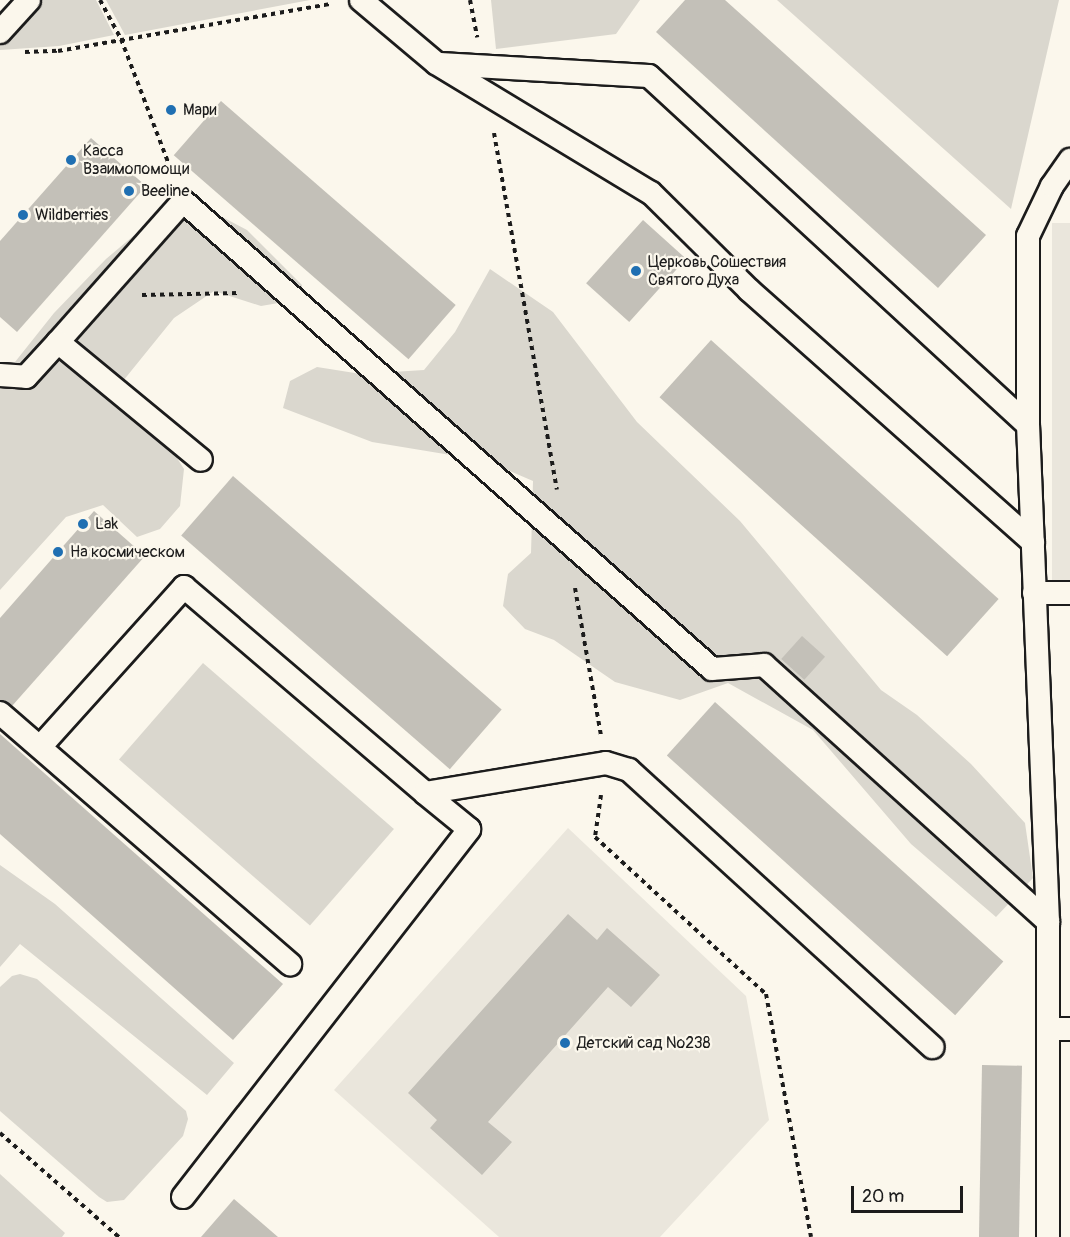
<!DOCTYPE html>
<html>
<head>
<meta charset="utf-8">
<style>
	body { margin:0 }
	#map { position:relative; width:1070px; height:1237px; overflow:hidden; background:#fbf7ec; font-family:Pangolin,sans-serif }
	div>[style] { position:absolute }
	.built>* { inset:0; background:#eae6dc; transform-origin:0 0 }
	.green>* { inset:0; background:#dad7ce; transform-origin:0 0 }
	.building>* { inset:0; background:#c3c0b8; transform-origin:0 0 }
	.path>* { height:4px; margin-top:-2px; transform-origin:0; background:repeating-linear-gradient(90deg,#1c1c1c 0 4.5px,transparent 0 9px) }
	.roads { filter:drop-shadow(2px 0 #1c1c1c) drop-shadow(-2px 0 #1c1c1c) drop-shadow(0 2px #1c1c1c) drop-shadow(0 -2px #1c1c1c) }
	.lane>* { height:22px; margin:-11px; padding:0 11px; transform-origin:11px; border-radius:11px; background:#fbf7ec }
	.dots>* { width:16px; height:16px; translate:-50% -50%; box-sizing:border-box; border:3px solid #fbf7ec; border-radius:50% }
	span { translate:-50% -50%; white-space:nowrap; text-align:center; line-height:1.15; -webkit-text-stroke:4.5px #fbf7ec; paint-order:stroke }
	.poi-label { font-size:16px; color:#1c1c1c }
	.left { translate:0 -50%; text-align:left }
	.scale { position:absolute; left:851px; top:1186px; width:112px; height:27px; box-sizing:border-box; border:3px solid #1c1c1c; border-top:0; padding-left:8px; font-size:18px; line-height:21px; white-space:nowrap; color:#1c1c1c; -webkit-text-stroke:4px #fbf7ec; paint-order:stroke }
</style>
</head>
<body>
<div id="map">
	<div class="built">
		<div style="left:1070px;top:223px;width:357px;height:18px;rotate:90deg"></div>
		<div style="clip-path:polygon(568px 828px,746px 996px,769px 1120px,660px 1237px,499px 1237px,334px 1090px)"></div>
	</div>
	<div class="green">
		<div style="clip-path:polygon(32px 0,96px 0,114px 35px,59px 46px,0 50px,0 35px)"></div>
		<div style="clip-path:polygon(106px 0,310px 0,125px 35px)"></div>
		<div style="clip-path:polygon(491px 0,640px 0,616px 34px,496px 49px)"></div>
		<div style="clip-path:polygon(777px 0,1059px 0,1011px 209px)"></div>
		<div style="clip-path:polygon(209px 210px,247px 230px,302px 285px,302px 299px,261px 306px,214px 291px,174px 318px,123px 381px,132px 410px,163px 436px,184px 469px,180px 506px,160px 529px,137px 537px,103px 505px,66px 517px,0 590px,0 369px,15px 362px,54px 313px,106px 259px,138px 232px)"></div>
		<div style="clip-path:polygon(490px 269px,553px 312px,637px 422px,740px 521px,881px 690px,917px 715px,971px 764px,1025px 823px,1033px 878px,996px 917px,911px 844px,813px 730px,728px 683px,680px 700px,615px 682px,554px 640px,525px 629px,503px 606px,508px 574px,531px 553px,533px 481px,487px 461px,372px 442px,283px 408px,290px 381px,317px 367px,361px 374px,424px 370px,455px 332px)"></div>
		<div style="left:203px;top:663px;width:253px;height:128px;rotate:41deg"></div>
		<div style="clip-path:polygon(0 865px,55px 904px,234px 1063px,207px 1095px,20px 944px,0 967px)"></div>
		<div style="clip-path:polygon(20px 974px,37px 979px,186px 1111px,188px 1119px,183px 1136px,124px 1200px,107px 1202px,99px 1197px,0 1111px,0 987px,12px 976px)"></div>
		<div style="clip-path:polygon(0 1174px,65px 1233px,62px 1237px,0 1237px)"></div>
	</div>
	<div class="building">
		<div style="clip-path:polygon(685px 0,725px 0,986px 235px,938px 288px,656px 32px)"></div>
		<div style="left:221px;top:101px;width:311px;height:72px;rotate:41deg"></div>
		<div style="clip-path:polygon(91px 138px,146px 186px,17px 332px,0 317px,0 241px)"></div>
		<div style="left:643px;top:220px;width:58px;height:85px;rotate:42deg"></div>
		<div style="left:711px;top:340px;width:387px;height:77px;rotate:42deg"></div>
		<div style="left:233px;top:476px;width:356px;height:79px;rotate:41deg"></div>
		<div style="clip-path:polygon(94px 511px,145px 556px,12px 706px,0 700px,0 618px)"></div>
		<div style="left:802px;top:636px;width:31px;height:31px;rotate:42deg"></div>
		<div style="left:715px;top:702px;width:388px;height:72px;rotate:42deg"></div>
		<div style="clip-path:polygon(0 734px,283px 984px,233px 1040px,0 834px)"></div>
		<div style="clip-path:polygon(568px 914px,597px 940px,607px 928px,660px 975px,631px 1007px,608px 987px,488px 1122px,512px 1142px,482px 1175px,430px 1128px,437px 1120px,408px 1093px)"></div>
		<div style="left:982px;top:1065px;width:40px;height:172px;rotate:1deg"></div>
		<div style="clip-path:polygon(234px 1199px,278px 1237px,201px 1237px)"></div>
	</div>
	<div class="path">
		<div style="left:100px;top:0;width:44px;rotate:61.7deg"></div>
		<div style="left:121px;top:39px;width:146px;rotate:69.1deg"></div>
		<div style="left:470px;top:0;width:38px;rotate:79deg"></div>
		<div style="left:25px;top:52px;width:33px;rotate:-2deg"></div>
		<div style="left:58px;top:51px;width:277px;rotate:-9.8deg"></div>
		<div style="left:494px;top:133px;width:362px;rotate:80deg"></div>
		<div style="left:142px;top:295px;width:97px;rotate:-1.2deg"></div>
		<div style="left:575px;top:588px;width:149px;rotate:80deg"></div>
		<div style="left:601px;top:795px;width:42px;rotate:98.1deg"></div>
		<div style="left:595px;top:837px;width:232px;rotate:42.6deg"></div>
		<div style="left:766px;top:994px;width:247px;rotate:79.5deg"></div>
		<div style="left:0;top:1133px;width:158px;rotate:41.2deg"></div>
	</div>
	<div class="roads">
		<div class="lane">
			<div style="left:361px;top:0;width:98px;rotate:40deg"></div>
			<div style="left:436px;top:63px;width:251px;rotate:31.2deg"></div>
			<div style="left:651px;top:193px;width:138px;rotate:44.7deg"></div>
			<div style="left:749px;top:290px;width:380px;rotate:41.6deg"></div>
			<div style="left:0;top:32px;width:43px;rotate:-47.8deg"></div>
			<div style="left:440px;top:64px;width:209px;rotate:3.3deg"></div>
			<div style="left:649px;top:76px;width:515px;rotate:42.64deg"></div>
			<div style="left:58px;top:342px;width:188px;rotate:-48.4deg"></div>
			<div style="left:183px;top:201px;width:706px;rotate:41.5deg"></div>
			<div style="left:712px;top:669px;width:52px;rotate:-4.4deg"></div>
			<div style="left:764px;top:665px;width:383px;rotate:42.1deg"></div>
			<div style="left:0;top:375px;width:26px;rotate:4deg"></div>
			<div style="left:26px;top:377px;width:47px;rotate:-47.6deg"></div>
			<div style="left:58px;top:342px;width:185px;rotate:39.5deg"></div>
			<div style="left:1034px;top:593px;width:36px"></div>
			<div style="left:0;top:713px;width:384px;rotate:40.9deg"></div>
			<div style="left:41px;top:746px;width:214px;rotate:-48deg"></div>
			<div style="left:184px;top:587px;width:317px;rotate:40.5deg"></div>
			<div style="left:425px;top:793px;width:183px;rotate:-9.4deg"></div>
			<div style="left:606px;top:763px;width:24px;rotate:17deg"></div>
			<div style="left:629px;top:770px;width:411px;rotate:42.4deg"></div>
			<div style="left:1048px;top:1029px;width:22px"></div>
			<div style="left:183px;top:1197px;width:466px;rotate:-52.1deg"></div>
			<div style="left:469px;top:829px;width:57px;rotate:-140.7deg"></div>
			<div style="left:1048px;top:1237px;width:315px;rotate:-90deg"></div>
			<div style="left:1048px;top:922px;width:497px;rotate:-92.3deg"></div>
			<div style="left:1028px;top:425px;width:189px;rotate:-90deg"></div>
			<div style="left:1028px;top:236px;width:55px;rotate:-64.4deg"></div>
			<div style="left:1052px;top:186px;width:32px;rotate:-55deg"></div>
		</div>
	</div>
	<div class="dots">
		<div style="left:171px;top:110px;background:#1f6fb2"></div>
		<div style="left:71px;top:160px;background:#1f6fb2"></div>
		<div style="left:129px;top:191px;background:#1f6fb2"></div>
		<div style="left:23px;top:215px;background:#1f6fb2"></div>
		<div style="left:636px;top:271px;background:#1f6fb2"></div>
		<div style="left:83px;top:524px;background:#1f6fb2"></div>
		<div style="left:58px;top:552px;background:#1f6fb2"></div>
		<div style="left:565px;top:1043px;background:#1f6fb2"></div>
	</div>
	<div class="poi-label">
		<span class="left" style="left:183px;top:110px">Мари</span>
		<span class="left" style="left:83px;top:160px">Касса<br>Взаимопомощи</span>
		<span class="left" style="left:141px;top:191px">Beeline</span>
		<span class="left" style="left:35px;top:215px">Wildberries</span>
		<span class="left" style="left:648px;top:271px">Церковь Сошествия<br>Святого Духа</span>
		<span class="left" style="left:95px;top:524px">Lak</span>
		<span class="left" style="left:70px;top:552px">На космическом</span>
		<span class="left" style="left:577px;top:1043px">Детский сад №238</span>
	</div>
	<div class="scale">20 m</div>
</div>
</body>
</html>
